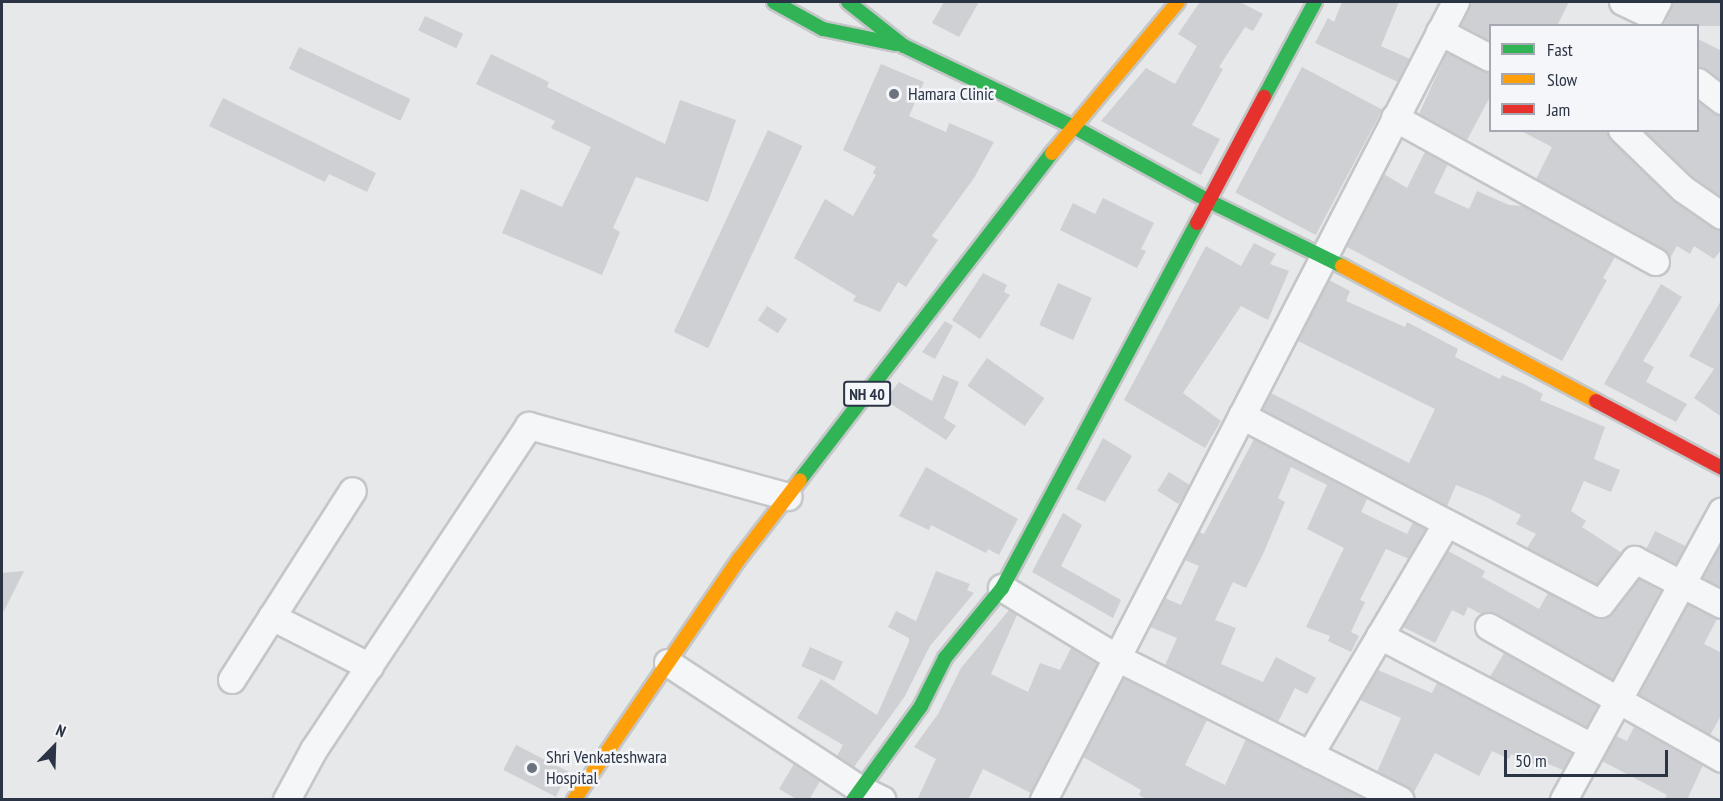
<!DOCTYPE html>
<html>
<head>
<meta charset="utf-8">
<style>
	body { margin:0 }
	#map { position:relative; width:1723px; height:801px; overflow:hidden; background:#e6e8ea; font-family:"PT Sans Narrow",sans-serif }
	div>[style] { position:absolute }
	.building>* { inset:0; background:#ced0d3; transform-origin:0 0 }
	.roads { filter:drop-shadow(2px 0 #c4c6c8) drop-shadow(-2px 0 #c4c6c8) drop-shadow(0 2px #c4c6c8) drop-shadow(0 -2px #c4c6c8) }
	.street>* { height:26px; margin:-13px; padding:0 13px; transform-origin:13px; border-radius:13px; background:#f5f6f7 }
	.fast>* { height:14px; margin:-7px; padding:0 7px; transform-origin:7px; border-radius:7px; background:#30b455 }
	.slow>* { height:14px; margin:-7px; padding:0 7px; transform-origin:7px; border-radius:7px; background:#ff9f0a }
	.jam>* { height:14px; margin:-7px; padding:0 7px; transform-origin:7px; border-radius:7px; background:#e5322d }
	.dots>* { width:16px; height:16px; translate:-50% -50%; box-sizing:border-box; border:3px solid #f4f6f9; border-radius:50% }
	span { translate:-50% -50%; white-space:nowrap; text-align:center; line-height:1.15; -webkit-text-stroke:5px #f4f6f9; paint-order:stroke }
	.shield-label span { padding:2px 4px; background:#f4f6f9; border:2px solid; border-radius:4px; -webkit-text-stroke-width:0 }
	.shield-label { font-size:16px; color:#2b3445; font-weight:700 }
	.poi-label { font-size:18px; color:#2b3445 }
	.left { translate:0 -50%; text-align:left }
	.frame { position:absolute; inset:0; border:3px solid #2b3445; pointer-events:none }
	.legend { position:absolute; left:1489px; top:24px; width:210px; height:108px; box-sizing:border-box; background:#f4f6f9; border:2px solid #a4a8b1; margin:0; padding:8px 10px; list-style:none; font-size:18px; color:#2b3445 }
	.legend li { display:flex; align-items:center; gap:12px; height:30px }
	.legend b { width:30px; border:2px solid #a4a8b1 }
	.north { position:absolute; left:24px; top:717px; width:60px; height:60px; -webkit-text-stroke:4px #f4f6f9; paint-order:stroke; rotate:23deg; font-size:16px; font-weight:700; line-height:24px; text-align:center; color:#2b3445 }
	.north::after { content:''; display:block; margin:auto; width:21px; height:27px; background:#2b3445; clip-path:polygon(50% 0,100% 100%,50% 72%,0 100%) }
	.scale { position:absolute; left:1504px; top:750px; width:164px; height:27px; box-sizing:border-box; border:3px solid #2b3445; border-top:0; padding-left:8px; font-size:18px; line-height:21px; white-space:nowrap; color:#2b3445; -webkit-text-stroke:4px #f4f6f9; paint-order:stroke }
</style>
</head>
<body>
<div id="map">
	<div class="building">
		<div style="clip-path:polygon(944px 2px,979px 2px,959px 37px,932px 23px)"></div>
		<div style="clip-path:polygon(1200px 2px,1240px 2px,1263px 14px,1253px 31px,1245px 27px,1219px 67px,1223px 69px,1192px 125px,1220px 139px,1201px 175px,1101px 121px,1146px 68px,1175px 84px,1197px 46px,1178px 34px)"></div>
		<div style="clip-path:polygon(1342px 2px,1399px 2px,1381px 46px,1410px 59px,1398px 82px,1315px 43px,1328px 18px,1334px 22px)"></div>
		<div style="clip-path:polygon(1472px 2px,1569px 2px,1557px 26px,1491px 26px,1491px 41px,1461px 26px)"></div>
		<div style="clip-path:polygon(1673px 2px,1722px 2px,1722px 26px,1664px 26px)"></div>
		<div style="left:425px;top:16px;width:42px;height:16px;rotate:25deg"></div>
		<div style="clip-path:polygon(1698px 39px,1722px 51px,1722px 81px,1698px 67px)"></div>
		<div style="left:299px;top:47px;width:123px;height:24px;rotate:25deg"></div>
		<div style="clip-path:polygon(1447px 52px,1491px 73px,1491px 95px,1467px 140px,1419px 114px)"></div>
		<div style="clip-path:polygon(491px 54px,549px 82px,547px 87px,665px 144px,680px 100px,736px 120px,708px 202px,636px 177px,613px 228px,620px 232px,602px 275px,502px 233px,521px 189px,562px 207px,591px 147px,551px 128px,555px 121px,476px 84px)"></div>
		<div style="clip-path:polygon(881px 64px,924px 82px,909px 116px,946px 132px,949px 123px,994px 142px,974px 178px,932px 236px,938px 240px,906px 287px,898px 282px,880px 312px,853px 301px,856px 296px,794px 258px,825px 199px,853px 216px,876px 175px,873px 173px,876px 167px,843px 150px)"></div>
		<div style="left:1302px;top:67px;width:91px;height:142px;rotate:28deg"></div>
		<div style="clip-path:polygon(223px 98px,376px 173px,367px 192px,329px 174px,325px 182px,209px 126px)"></div>
		<div style="clip-path:polygon(1698px 101px,1722px 116px,1722px 197px,1693px 177px,1644px 130px,1698px 130px)"></div>
		<div style="left:768px;top:130px;width:38px;height:223px;rotate:25deg"></div>
		<div style="clip-path:polygon(1519px 130px,1607px 130px,1612px 141px,1673px 200px,1722px 231px,1722px 249px,1714px 259px,1694px 246px,1690px 254px,1677px 246px,1670px 258px,1663px 249px,1536px 179px,1552px 147px)"></div>
		<div style="clip-path:polygon(1425px 152px,1448px 164px,1434px 193px,1469px 209px,1477px 191px,1509px 205px,1523px 206px,1615px 257px,1603px 278px,1607px 280px,1562px 361px,1347px 247px,1384px 174px,1407px 188px)"></div>
		<div style="clip-path:polygon(1103px 198px,1154px 223px,1141px 249px,1146px 251px,1137px 268px,1060px 230px,1073px 203px,1095px 214px)"></div>
		<div style="clip-path:polygon(1254px 243px,1276px 254px,1270px 264px,1289px 271px,1268px 320px,1241px 306px,1183px 393px,1221px 421px,1205px 448px,1124px 400px,1206px 246px,1241px 266px)"></div>
		<div style="clip-path:polygon(983px 273px,1007px 285px,1004px 292px,1010px 295px,980px 339px,952px 320px)"></div>
		<div style="clip-path:polygon(1329px 280px,1350px 291px,1346px 301px,1405px 327px,1407px 322px,1458px 349px,1455px 357px,1500px 379px,1502px 375px,1524px 384px,1543px 394px,1540px 400px,1605px 427px,1594px 459px,1620px 470px,1611px 492px,1584px 481px,1571px 511px,1586px 521px,1582px 527px,1622px 553px,1597px 585px,1527px 548px,1536px 534px,1516px 524px,1521px 515px,1486px 497px,1456px 485px,1447px 506px,1262px 410px,1271px 393px,1409px 463px,1435px 409px,1298px 341px)"></div>
		<div style="left:1058px;top:283px;width:37px;height:46px;rotate:24deg"></div>
		<div style="clip-path:polygon(1661px 284px,1682px 297px,1643px 361px,1654px 367px,1646px 382px,1687px 404px,1676px 422px,1604px 384px)"></div>
		<div style="clip-path:polygon(1722px 299px,1722px 417px,1694px 398px,1714px 369px,1689px 356px)"></div>
		<div style="left:767px;top:306px;width:24px;height:17px;rotate:33deg"></div>
		<div style="clip-path:polygon(945px 321px,953px 326px,935px 359px,922px 352px)"></div>
		<div style="left:987px;top:358px;width:70px;height:34px;rotate:35deg"></div>
		<div style="clip-path:polygon(943px 375px,959px 382px,944px 418px,956px 426px,946px 440px,885px 400px,899px 382px,932px 401px)"></div>
		<div style="clip-path:polygon(1103px 438px,1132px 456px,1105px 502px,1076px 489px)"></div>
		<div style="clip-path:polygon(1254px 439px,1367px 499px,1361px 512px,1407px 534px,1413px 522px,1426px 529px,1409px 559px,1386px 549px,1360px 600px,1365px 602px,1351px 632px,1359px 636px,1351px 652px,1328px 641px,1330px 636px,1306px 627px,1344px 548px,1307px 529px,1327px 485px,1291px 467px,1278px 498px,1285px 502px,1263px 554px,1246px 588px,1233px 582px,1215px 620px,1236px 628px,1221px 664px,1263px 682px,1276px 657px,1316px 678px,1307px 694px,1295px 688px,1278px 722px,1165px 665px,1177px 638px,1150px 627px,1165px 598px,1181px 605px,1199px 566px,1185px 560px,1199px 532px,1204px 534px)"></div>
		<div style="clip-path:polygon(926px 467px,1018px 519px,999px 555px,988px 549px,986px 553px,931px 525px,929px 530px,899px 516px)"></div>
		<div style="left:1169px;top:472px;width:25px;height:22px;rotate:32deg"></div>
		<div style="clip-path:polygon(1063px 513px,1082px 525px,1061px 566px,1121px 600px,1113px 618px,1032px 572px)"></div>
		<div style="left:1655px;top:531px;width:34px;height:20px;rotate:26deg"></div>
		<div style="clip-path:polygon(1722px 543px,1722px 588px,1702px 578px)"></div>
		<div style="clip-path:polygon(1448px 551px,1485px 571px,1482px 577px,1539px 609px,1548px 593px,1601px 619px,1613px 613px,1639px 579px,1661px 591px,1613px 680px,1489px 612px,1481px 614px,1468px 607px,1464px 616px,1452px 610px,1435px 643px,1403px 627px)"></div>
		<div style="clip-path:polygon(24px 571px,2px 615px,2px 573px)"></div>
		<div style="clip-path:polygon(936px 571px,970px 584px,967px 590px,974px 593px,930px 646px,905px 696px,854px 767px,837px 756px,843px 745px,797px 718px,821px 679px,877px 715px,909px 642px,909px 638px,888px 627px,896px 611px,916px 621px)"></div>
		<div style="clip-path:polygon(1688px 604px,1717px 619px,1704px 644px,1722px 653px,1722px 714px,1710px 735px,1639px 695px)"></div>
		<div style="clip-path:polygon(1009px 610px,1017px 615px,991px 674px,1028px 692px,1040px 663px,1060px 670px,1071px 648px,1097px 664px,1031px 793px,983px 769px,968px 800px,917px 800px,936px 759px,914px 747px,938px 714px,961px 668px)"></div>
		<div style="left:810px;top:647px;width:36px;height:21px;rotate:24deg"></div>
		<div style="clip-path:polygon(1504px 653px,1598px 706px,1587px 727px,1490px 677px)"></div>
		<div style="clip-path:polygon(1378px 670px,1432px 693px,1437px 683px,1572px 754px,1563px 770px,1541px 761px,1539px 766px,1511px 754px,1509px 759px,1492px 751px,1479px 776px,1435px 753px,1413px 794px,1377px 772px,1401px 718px,1360px 700px)"></div>
		<div style="clip-path:polygon(1124px 678px,1207px 720px,1185px 765px,1225px 785px,1246px 739px,1366px 800px,1148px 800px,1139px 795px,1141px 790px,1083px 757px)"></div>
		<div style="clip-path:polygon(1634px 727px,1703px 765px,1687px 800px,1664px 800px,1667px 795px,1602px 761px,1616px 736px,1627px 741px)"></div>
		<div style="left:516px;top:745px;width:59px;height:28px;rotate:27deg"></div>
		<div style="clip-path:polygon(794px 764px,820px 781px,809px 800px,798px 800px,779px 789px)"></div>
	</div>
	<div class="roads">
		<div class="street">
			<div style="left:1623px;top:2px;width:31px;rotate:25deg"></div>
			<div style="left:1651px;top:15px;width:15px;rotate:-62deg"></div>
			<div style="left:1440px;top:32px;width:56px;rotate:27.5deg"></div>
			<div style="left:1698px;top:82px;width:31px;rotate:38deg"></div>
			<div style="left:1395px;top:118px;width:298px;rotate:28.9deg"></div>
			<div style="left:1622px;top:130px;width:85px;rotate:44deg"></div>
			<div style="left:1683px;top:189px;width:47px;rotate:34.7deg"></div>
			<div style="left:1242px;top:416px;width:405px;rotate:27.6deg"></div>
			<div style="left:1601px;top:604px;width:56px;rotate:-52.3deg"></div>
			<div style="left:1635px;top:560px;width:98px;rotate:27.3deg"></div>
			<div style="left:1002px;top:588px;width:135px;rotate:31.3deg"></div>
			<div style="left:1117px;top:658px;width:317px;rotate:26.6deg"></div>
			<div style="left:272px;top:617px;width:110px;rotate:27deg"></div>
			<div style="left:1489px;top:627px;width:268px;rotate:29.5deg"></div>
			<div style="left:1380px;top:636px;width:239px;rotate:27.6deg"></div>
			<div style="left:668px;top:663px;width:230px;rotate:33.3deg"></div>
			<div style="left:860px;top:789px;width:25px;rotate:26deg"></div>
			<div style="left:232px;top:680px;width:224px;rotate:-57.4deg"></div>
			<div style="left:1310px;top:755px;width:269px;rotate:-59.4deg"></div>
			<div style="left:287px;top:800px;width:57px;rotate:-61.6deg"></div>
			<div style="left:314px;top:750px;width:389px;rotate:-56.4deg"></div>
			<div style="left:529px;top:426px;width:269px;rotate:15.3deg"></div>
			<div style="left:1044px;top:800px;width:898px;rotate:-62.69deg"></div>
			<div style="left:1564px;top:800px;width:329px;rotate:-61.3deg"></div>
		</div>
		<div class="fast">
			<div style="left:774px;top:2px;width:56px;rotate:28.9deg"></div>
			<div style="left:823px;top:29px;width:75px;rotate:11.6deg"></div>
			<div style="left:848px;top:2px;width:71px;rotate:38.2deg"></div>
			<div style="left:904px;top:46px;width:186px;rotate:25.5deg"></div>
			<div style="left:1072px;top:126px;width:154px;rotate:28.7deg"></div>
			<div style="left:1207px;top:200px;width:150px;rotate:26.1deg"></div>
			<div style="left:1264px;top:97px;width:108px;rotate:-61.8deg"></div>
			<div style="left:800px;top:480px;width:413px;rotate:-52.4deg"></div>
			<div style="left:853px;top:800px;width:116px;rotate:-54.1deg"></div>
			<div style="left:921px;top:706px;width:54px;rotate:-63.4deg"></div>
			<div style="left:945px;top:658px;width:90px;rotate:-50.8deg"></div>
			<div style="left:1002px;top:588px;width:414px;rotate:-61.9deg"></div>
		</div>
		<div class="slow">
			<div style="left:1052px;top:153px;width:197px;rotate:-50.2deg"></div>
			<div style="left:1342px;top:266px;width:288px;rotate:28deg"></div>
			<div style="left:574px;top:800px;width:293px;rotate:-55.6deg"></div>
			<div style="left:740px;top:558px;width:98px;rotate:-52.4deg"></div>
		</div>
		<div class="jam">
			<div style="left:1197px;top:223px;width:143px;rotate:-62deg"></div>
			<div style="left:1596px;top:401px;width:143px;rotate:28deg"></div>
		</div>
	</div>
	<div class="dots">
		<div style="left:894px;top:94px;background:#6c737f"></div>
		<div style="left:532px;top:768px;background:#6c737f"></div>
	</div>
	<div class="shield-label">
		<span style="left:867px;top:394px">NH 40</span>
	</div>
	<div class="poi-label">
		<span class="left" style="left:908px;top:94px">Hamara Clinic</span>
		<span class="left" style="left:546px;top:768px">Shri Venkateshwara<br>Hospital</span>
	</div>
	<div class="frame"></div>
	<ul class="legend">
	<li><b style="height:8px;background:#30b455"></b>Fast</li>
	<li><b style="height:8px;background:#ff9f0a"></b>Slow</li>
	<li><b style="height:8px;background:#e5322d"></b>Jam</li>
	</ul>
	<div class="north">N</div>
	<div class="scale">50 m</div>
</div>
</body>
</html>
